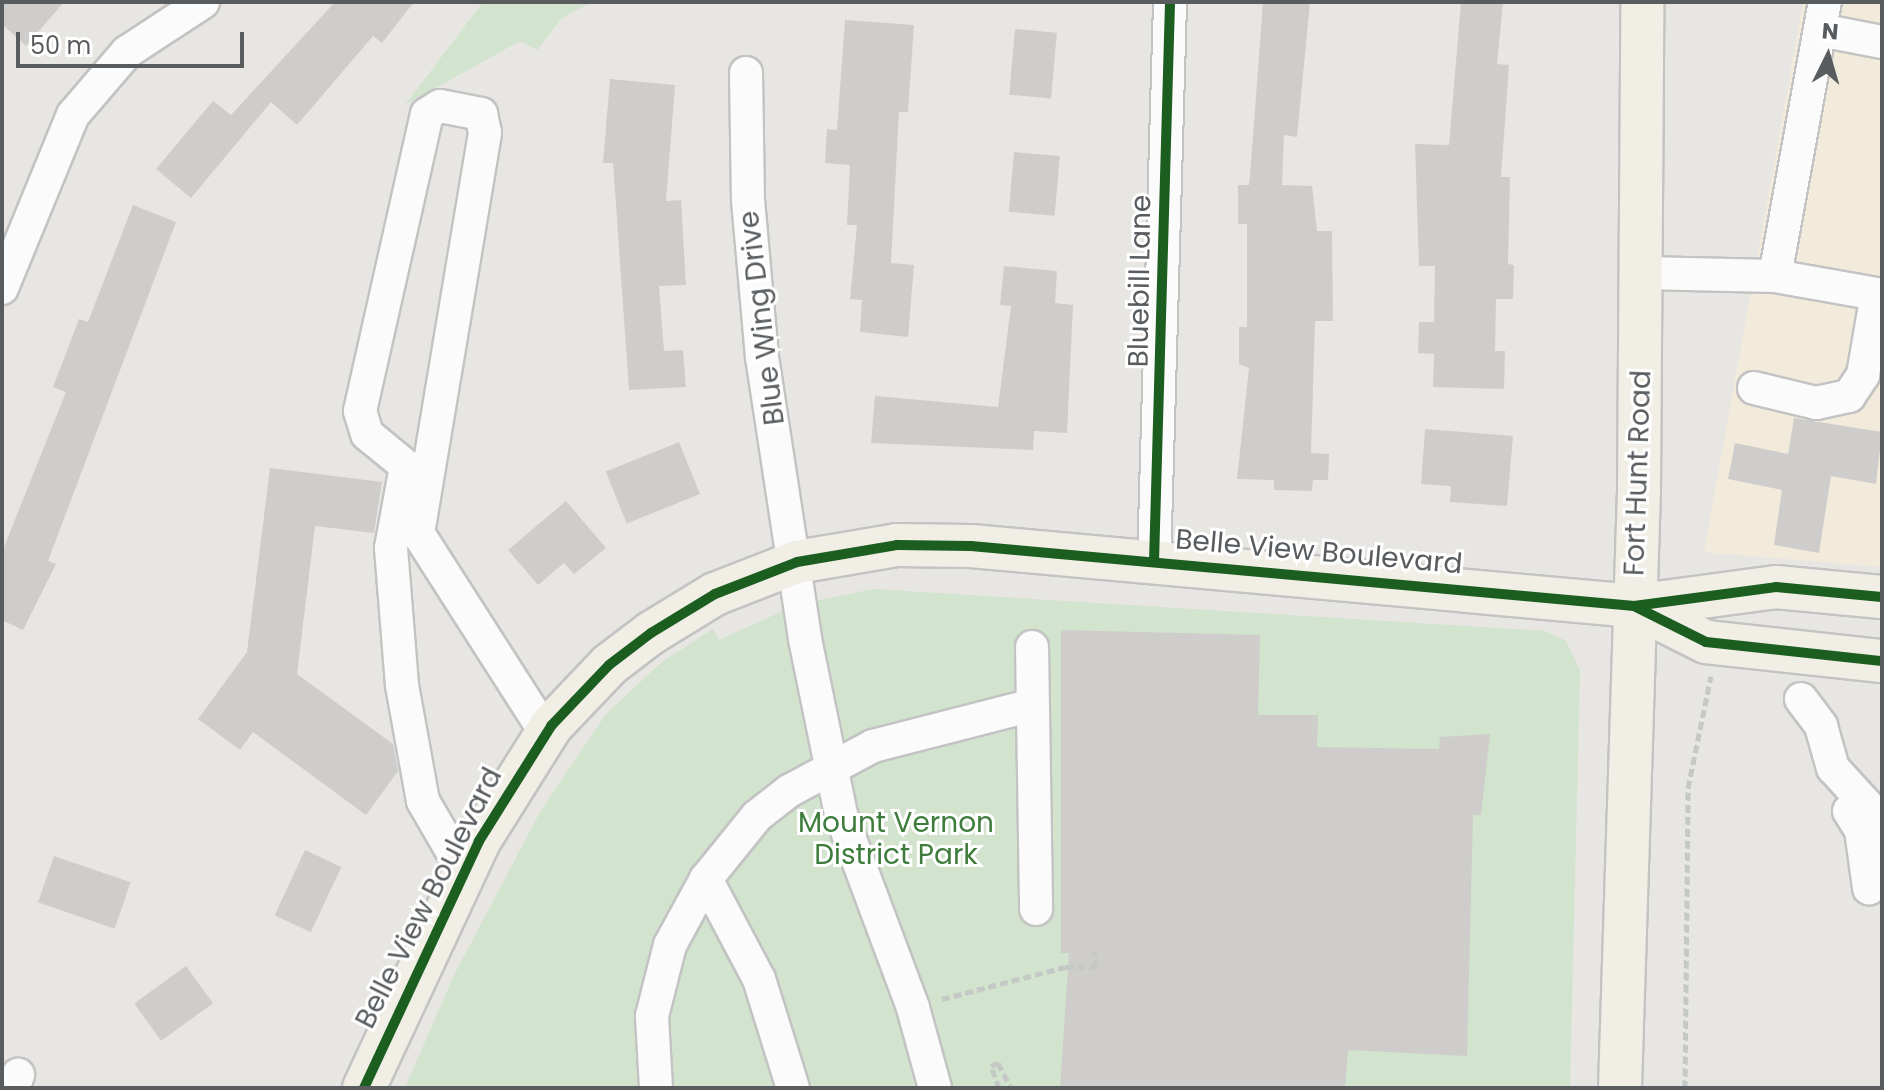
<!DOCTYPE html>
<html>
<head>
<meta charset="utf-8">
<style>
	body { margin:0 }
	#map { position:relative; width:1884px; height:1090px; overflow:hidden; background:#e8e6e2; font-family:Poppins,sans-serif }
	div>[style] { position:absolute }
	.commercial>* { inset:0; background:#f2eadb }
	.green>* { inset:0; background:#d2e3ce }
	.building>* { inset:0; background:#cfcdcb; transform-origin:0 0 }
	.path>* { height:5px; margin-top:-2.5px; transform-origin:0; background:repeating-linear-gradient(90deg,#c4c9c5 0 8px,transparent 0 12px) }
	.roads { filter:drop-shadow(2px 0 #c3c3c3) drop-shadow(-2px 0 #c3c3c3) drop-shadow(0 2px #c3c3c3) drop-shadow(0 -2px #c3c3c3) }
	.minor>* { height:32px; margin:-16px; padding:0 16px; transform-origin:16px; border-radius:16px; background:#fcfbfb }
	.major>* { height:42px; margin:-21px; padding:0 21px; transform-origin:21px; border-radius:21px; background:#f0eee5 }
	.cycleway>* { height:10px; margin:-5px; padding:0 5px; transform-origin:5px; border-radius:5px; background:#1b5e20 }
	span { translate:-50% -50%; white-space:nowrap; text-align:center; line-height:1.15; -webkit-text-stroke:6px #fff; paint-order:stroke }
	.street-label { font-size:28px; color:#585c5f }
	.park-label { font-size:28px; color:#3d7c3b }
	.frame { position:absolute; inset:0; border:4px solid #585c5f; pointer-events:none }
	.north { position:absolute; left:1788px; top:16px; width:80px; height:80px; -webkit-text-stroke:6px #fff; paint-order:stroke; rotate:5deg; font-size:22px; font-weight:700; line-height:32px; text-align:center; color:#585c5f }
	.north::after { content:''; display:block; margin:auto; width:28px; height:36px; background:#585c5f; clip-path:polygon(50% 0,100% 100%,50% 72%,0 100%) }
	.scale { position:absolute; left:16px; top:32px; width:228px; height:36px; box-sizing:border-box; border:4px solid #585c5f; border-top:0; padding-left:10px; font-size:24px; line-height:28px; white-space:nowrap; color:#585c5f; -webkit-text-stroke:6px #fff; paint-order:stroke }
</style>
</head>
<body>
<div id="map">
	<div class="commercial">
		<div style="clip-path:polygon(1803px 2px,1882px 2px,1882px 567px,1704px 552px)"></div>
	</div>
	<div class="green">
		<div style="clip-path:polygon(483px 2px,592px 2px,562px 18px,537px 50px,520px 41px,405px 105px)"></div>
		<div style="clip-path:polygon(873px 589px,1545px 631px,1566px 641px,1580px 671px,1570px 1088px,405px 1088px,453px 977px,540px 812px,606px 714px,662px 662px,713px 629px,719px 640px,796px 605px)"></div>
	</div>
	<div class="building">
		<div style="clip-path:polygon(2px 2px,64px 2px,26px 46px,2px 24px)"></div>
		<div style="clip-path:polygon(335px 2px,414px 2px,382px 43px,373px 36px,297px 125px,271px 102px,191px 198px,156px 169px,213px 101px,231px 115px)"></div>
		<div style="clip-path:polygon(1263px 2px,1310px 2px,1297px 137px,1284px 135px,1282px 185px,1312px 186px,1317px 231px,1332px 231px,1333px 321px,1315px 321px,1311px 453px,1329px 454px,1328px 480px,1313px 480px,1312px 491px,1274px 490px,1274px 480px,1237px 479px,1249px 368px,1239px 364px,1239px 327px,1247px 327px,1247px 224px,1238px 224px,1238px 185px,1249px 185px,1250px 176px)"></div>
		<div style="clip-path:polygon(1461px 2px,1503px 2px,1497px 64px,1509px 65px,1501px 177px,1510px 177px,1508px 264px,1514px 265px,1513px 299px,1496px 299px,1495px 351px,1505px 351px,1504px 389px,1433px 387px,1434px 354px,1418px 353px,1419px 322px,1434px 322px,1435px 266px,1419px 266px,1415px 144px,1449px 145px)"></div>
		<div style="clip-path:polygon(845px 20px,914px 25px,908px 112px,899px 112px,891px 263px,914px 265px,908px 337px,860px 332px,862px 300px,850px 299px,857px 225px,847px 225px,850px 165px,825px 163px,827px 129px,837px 130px)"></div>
		<div style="left:1015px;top:29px;width:42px;height:66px;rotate:5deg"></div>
		<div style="clip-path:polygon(610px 79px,675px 85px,666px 201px,681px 200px,686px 285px,659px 286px,664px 351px,683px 350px,686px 387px,629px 390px,613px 163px,603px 163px)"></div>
		<div style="left:1014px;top:152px;width:46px;height:60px;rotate:5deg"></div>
		<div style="clip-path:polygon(133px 205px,176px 222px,48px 561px,56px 564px,23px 630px,2px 620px,2px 552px,66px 392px,53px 387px,79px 319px,88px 322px)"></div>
		<div style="clip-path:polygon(1004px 266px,1057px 271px,1055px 303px,1073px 305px,1067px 433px,1034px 431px,1033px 450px,871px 443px,875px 396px,998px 407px,1011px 306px,1000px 305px)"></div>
		<div style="clip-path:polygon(1794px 418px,1882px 432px,1876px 484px,1831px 476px,1819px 553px,1774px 545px,1782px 490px,1728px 479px,1735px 443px,1788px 454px)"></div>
		<div style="clip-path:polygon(1425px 429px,1513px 436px,1507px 506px,1450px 502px,1451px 486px,1421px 484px)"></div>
		<div style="left:679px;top:442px;width:56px;height:79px;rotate:68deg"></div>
		<div style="clip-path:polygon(270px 468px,382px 482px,374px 533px,315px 526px,297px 674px,393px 744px,398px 771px,366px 815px,253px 732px,240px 750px,198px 719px,247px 652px)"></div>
		<div style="clip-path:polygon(566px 501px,606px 548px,574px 574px,564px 563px,538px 585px,508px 550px)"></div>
		<div style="clip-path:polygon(1061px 630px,1260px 635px,1258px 715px,1318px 715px,1317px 747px,1439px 749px,1440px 737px,1490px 734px,1481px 815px,1473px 815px,1467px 1056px,1348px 1050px,1345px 1088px,1060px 1088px,1069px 953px,1061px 953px)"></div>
		<div style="left:305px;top:850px;width:40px;height:72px;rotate:25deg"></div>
		<div style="left:54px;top:856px;width:81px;height:49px;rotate:19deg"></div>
		<div style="left:186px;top:966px;width:46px;height:64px;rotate:54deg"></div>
	</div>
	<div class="path">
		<div style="left:942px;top:999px;width:127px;rotate:-14.6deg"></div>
		<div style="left:1065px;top:967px;width:31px"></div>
		<div style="left:1096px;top:967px;width:15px;rotate:-94deg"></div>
		<div style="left:999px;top:1088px;width:23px;rotate:-110deg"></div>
		<div style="left:991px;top:1066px;width:8px;rotate:-23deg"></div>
		<div style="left:998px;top:1063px;width:28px;rotate:63deg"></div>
		<div style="left:1685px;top:1088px;width:300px;rotate:-89.4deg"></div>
		<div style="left:1688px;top:788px;width:114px;rotate:-78.4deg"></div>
	</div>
	<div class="roads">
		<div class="minor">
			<div style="left:1820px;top:30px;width:63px;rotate:11deg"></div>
			<div style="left:746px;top:73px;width:127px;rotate:89.1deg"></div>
			<div style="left:748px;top:200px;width:158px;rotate:84.9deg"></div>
			<div style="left:762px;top:357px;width:285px;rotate:81.3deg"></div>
			<div style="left:805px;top:639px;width:180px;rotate:78.4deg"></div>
			<div style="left:841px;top:815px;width:206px;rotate:69.5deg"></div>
			<div style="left:913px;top:1008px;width:83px;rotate:74.6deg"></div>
			<div style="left:1643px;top:273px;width:132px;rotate:1.3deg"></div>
			<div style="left:1775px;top:276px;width:109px;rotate:10.1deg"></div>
			<div style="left:1775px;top:276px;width:279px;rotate:-79.7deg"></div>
			<div style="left:2px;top:288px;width:187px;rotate:-67.7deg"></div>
			<div style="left:73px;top:115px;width:83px;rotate:-49.4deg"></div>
			<div style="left:127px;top:52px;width:91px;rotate:-33.3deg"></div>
			<div style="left:1754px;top:388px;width:64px;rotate:13.6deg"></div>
			<div style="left:1816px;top:403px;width:34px;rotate:-12deg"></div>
			<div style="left:1849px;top:396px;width:25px;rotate:-56deg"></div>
			<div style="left:1863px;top:375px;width:82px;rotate:-80.2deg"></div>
			<div style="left:1154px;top:562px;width:560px;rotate:-88.36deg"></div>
			<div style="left:1032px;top:647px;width:262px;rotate:89.1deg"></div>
			<div style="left:1801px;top:699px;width:34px;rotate:53deg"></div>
			<div style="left:1821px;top:726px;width:44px;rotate:74.1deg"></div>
			<div style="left:1833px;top:768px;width:64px;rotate:47.5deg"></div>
			<div style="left:1876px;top:815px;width:22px;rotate:74deg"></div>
			<div style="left:1849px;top:811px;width:22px;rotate:58deg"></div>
			<div style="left:1861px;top:830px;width:59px;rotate:82.1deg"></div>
			<div style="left:464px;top:872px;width:82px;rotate:-120deg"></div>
			<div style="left:423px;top:801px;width:118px;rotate:-100.3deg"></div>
			<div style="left:402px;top:685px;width:137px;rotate:-94.6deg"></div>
			<div style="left:391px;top:548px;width:83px;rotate:-79.6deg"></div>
			<div style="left:406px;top:466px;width:50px;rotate:-140.6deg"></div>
			<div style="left:367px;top:434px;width:24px;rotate:-107deg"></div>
			<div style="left:360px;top:411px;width:304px;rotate:-77.3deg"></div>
			<div style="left:427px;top:114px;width:15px;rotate:-32deg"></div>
			<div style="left:440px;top:106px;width:42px;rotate:11deg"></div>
			<div style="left:481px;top:114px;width:19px;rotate:78deg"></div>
			<div style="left:485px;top:133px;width:406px;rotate:99.5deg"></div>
			<div style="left:418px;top:533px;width:237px;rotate:57.4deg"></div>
			<div style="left:706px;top:879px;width:113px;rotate:62.1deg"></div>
			<div style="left:759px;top:979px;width:114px;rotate:72.7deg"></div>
			<div style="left:14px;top:1088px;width:14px;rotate:-73deg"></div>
			<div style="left:656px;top:1088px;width:72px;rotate:-93.2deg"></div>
			<div style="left:652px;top:1016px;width:73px;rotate:-75.8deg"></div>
			<div style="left:670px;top:945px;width:75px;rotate:-61.4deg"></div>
			<div style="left:706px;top:879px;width:81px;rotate:-51deg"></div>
			<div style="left:757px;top:816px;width:41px;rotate:-38deg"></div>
			<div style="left:789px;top:791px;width:95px;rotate:-28.2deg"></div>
			<div style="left:873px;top:746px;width:165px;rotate:-14.4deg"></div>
		</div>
		<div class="major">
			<div style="left:1634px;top:606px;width:80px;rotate:26.6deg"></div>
			<div style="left:1706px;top:642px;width:177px;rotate:6.2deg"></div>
			<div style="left:364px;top:1088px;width:272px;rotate:-65deg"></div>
			<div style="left:479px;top:841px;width:136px;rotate:-57.9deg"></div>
			<div style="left:551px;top:726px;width:84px;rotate:-46.4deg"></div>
			<div style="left:609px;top:665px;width:53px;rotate:-37.3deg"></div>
			<div style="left:651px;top:633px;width:75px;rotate:-31.4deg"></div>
			<div style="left:715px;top:594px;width:88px;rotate:-21.3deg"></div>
			<div style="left:797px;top:562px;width:101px;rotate:-9.6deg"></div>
			<div style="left:897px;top:545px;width:74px;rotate:0.8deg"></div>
			<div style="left:971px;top:546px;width:666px;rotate:5.17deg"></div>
			<div style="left:1634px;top:606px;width:143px;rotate:-7.6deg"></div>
			<div style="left:1776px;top:587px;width:106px;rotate:5.4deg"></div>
			<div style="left:1620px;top:1088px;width:597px;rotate:-88.18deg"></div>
			<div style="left:1639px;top:491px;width:489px;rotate:-89.6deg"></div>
		</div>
	</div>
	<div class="cycleway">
		<div style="left:1154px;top:562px;width:560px;rotate:-88.36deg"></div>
		<div style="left:1634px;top:606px;width:80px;rotate:26.6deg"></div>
		<div style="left:1706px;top:642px;width:177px;rotate:6.2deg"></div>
		<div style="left:364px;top:1088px;width:272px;rotate:-65deg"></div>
		<div style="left:479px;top:841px;width:136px;rotate:-57.9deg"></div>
		<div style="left:551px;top:726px;width:84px;rotate:-46.4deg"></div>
		<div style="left:609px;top:665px;width:53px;rotate:-37.3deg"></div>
		<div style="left:651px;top:633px;width:75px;rotate:-31.4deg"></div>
		<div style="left:715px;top:594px;width:88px;rotate:-21.3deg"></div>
		<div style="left:797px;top:562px;width:101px;rotate:-9.6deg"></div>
		<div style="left:897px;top:545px;width:74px;rotate:0.8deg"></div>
		<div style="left:971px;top:546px;width:666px;rotate:5.17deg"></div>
		<div style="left:1634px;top:606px;width:143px;rotate:-7.6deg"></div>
		<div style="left:1776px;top:587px;width:106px;rotate:5.4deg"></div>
	</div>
	<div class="street-label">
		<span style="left:1140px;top:281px;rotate:-89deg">Bluebill Lane</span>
		<span style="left:762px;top:318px;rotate:-97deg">Blue Wing Drive</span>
		<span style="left:1638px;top:473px;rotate:-88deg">Fort Hunt Road</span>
		<span style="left:1319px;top:552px;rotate:5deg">Belle View Boulevard</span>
		<span style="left:429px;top:898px;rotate:-63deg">Belle View Boulevard</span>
	</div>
	<div class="park-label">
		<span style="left:896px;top:839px">Mount Vernon<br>District Park</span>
	</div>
	<div class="frame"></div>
	<div class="north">N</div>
	<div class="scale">50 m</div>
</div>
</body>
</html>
